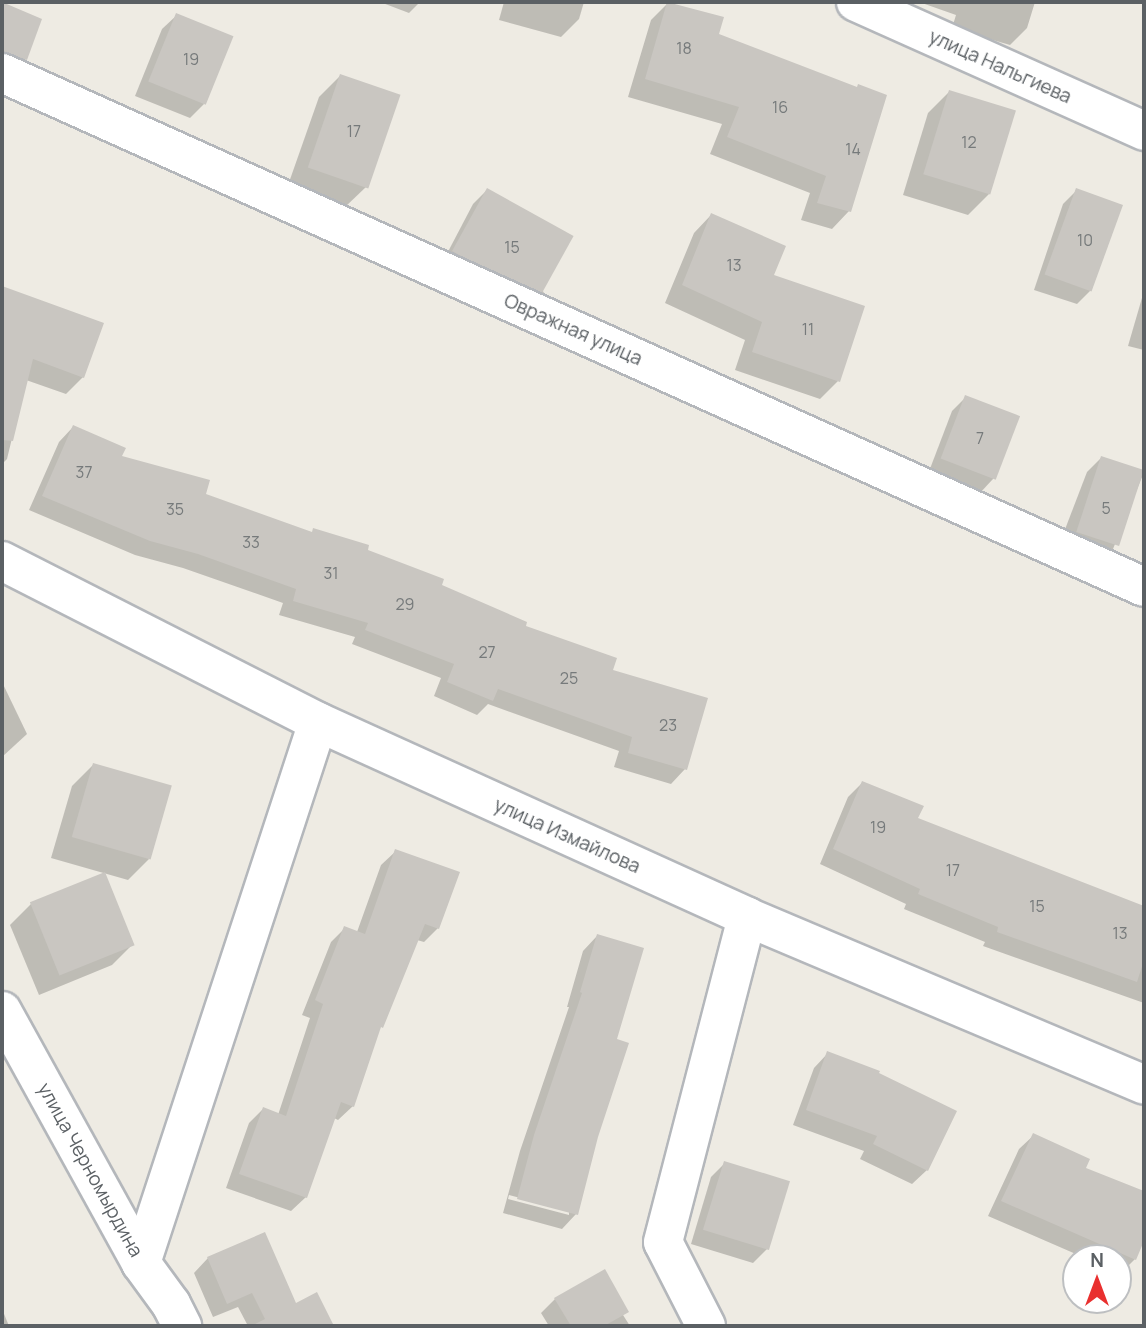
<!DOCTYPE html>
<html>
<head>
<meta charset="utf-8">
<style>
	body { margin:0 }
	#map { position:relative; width:1146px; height:1328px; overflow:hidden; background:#eeebe3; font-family:Manrope,sans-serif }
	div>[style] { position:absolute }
	.shadow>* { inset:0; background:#0003 }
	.building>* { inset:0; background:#c9c6c1; transform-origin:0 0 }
	.roads { filter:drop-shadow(2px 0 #b4b7bb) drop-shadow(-2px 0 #b4b7bb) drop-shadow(0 2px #b4b7bb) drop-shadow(0 -2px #b4b7bb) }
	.minor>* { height:38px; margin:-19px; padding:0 19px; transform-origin:19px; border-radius:19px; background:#fff }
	span { translate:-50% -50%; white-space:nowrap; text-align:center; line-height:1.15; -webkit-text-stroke:7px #fff; paint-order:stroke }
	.number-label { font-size:16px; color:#767a7b }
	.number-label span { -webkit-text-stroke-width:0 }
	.street-label { font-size:19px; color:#5b6064 }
	.frame { position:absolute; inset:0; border:4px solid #5b6064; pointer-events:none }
	.north { position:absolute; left:1062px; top:1244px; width:70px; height:70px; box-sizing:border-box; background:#fff; border:2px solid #bdbfc1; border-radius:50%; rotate:0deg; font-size:19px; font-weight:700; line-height:28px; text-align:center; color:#5b6064 }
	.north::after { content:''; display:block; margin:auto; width:24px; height:32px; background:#e9302f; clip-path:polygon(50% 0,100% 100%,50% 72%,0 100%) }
</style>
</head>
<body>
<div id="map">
	<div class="shadow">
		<div style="clip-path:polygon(380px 2px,420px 2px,409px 13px)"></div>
		<div style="clip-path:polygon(504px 2px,584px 2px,579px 19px,561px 37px,499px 20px)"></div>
		<div style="clip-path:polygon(919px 2px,1035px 2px,1027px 28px,1010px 45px,952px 28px,956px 15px)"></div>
		<div style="clip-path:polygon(2px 3px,40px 20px,26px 59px,11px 74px,2px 70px)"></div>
		<div style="clip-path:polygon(668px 3px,717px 35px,856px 89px,849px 211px,832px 229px,801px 220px,810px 193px,710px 154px,722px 124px,628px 97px,651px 20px)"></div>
		<div style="clip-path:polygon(177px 15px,204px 104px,190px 118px,135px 96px,162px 29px)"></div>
		<div style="clip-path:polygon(340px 76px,366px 187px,344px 208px,287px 188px,319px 97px)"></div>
		<div style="clip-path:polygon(949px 92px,989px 194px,968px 215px,903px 195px,928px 113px)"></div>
		<div style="clip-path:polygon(487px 190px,544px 293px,530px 307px,440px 267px,473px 204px)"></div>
		<div style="clip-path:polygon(1077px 190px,1121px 206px,1091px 290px,1077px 304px,1034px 290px,1063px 204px)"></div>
		<div style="clip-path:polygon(711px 215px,771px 277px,838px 381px,820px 399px,735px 370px,745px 340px,665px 303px,694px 233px)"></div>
		<div style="clip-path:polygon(2px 288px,102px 324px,83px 377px,66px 394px,26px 380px,7px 459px,2px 464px)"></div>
		<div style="clip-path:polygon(1144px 291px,1144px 350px,1128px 346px)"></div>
		<div style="clip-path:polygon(966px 397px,1017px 417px,993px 479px,979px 494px,928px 474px,952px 411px)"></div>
		<div style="clip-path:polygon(73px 427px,120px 457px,204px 496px,366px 551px,610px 671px,705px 699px,685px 769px,671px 784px,614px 767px,619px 751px,488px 704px,477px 715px,434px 696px,441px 678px,352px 644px,355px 637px,279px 615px,283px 603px,183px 568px,135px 555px,29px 510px,59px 442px)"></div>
		<div style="clip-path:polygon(1101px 458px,1144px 472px,1113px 549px,1099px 563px,1059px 545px,1087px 472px)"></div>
		<div style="clip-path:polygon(2px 682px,27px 734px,2px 757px)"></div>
		<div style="clip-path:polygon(93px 765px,149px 859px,128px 880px,51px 858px,72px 786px)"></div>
		<div style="clip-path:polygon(862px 783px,916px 819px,1144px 907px,1144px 1003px,983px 946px,985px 942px,904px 909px,906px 904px,820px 864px,848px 797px)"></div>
		<div style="clip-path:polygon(396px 851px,438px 928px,424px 942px,417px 940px,378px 1031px,353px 1106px,338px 1120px,334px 1118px,306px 1197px,291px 1211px,226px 1188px,249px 1123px,263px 1109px,278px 1115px,310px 1018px,302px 1015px,331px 942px,345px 928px,357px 932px,381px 865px)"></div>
		<div style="clip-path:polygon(31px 904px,133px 944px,112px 965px,39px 995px,10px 925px)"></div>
		<div style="clip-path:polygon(evenodd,597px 936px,615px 1040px,596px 1136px,576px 1214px,562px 1229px,503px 1213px,520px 1151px,569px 1007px,567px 1007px,583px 951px,597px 936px,509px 1195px,569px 1211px,569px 1215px,508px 1199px,509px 1195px)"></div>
		<div style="clip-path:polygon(828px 1053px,927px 1170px,912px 1184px,860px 1159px,864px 1151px,793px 1125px,814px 1068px)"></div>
		<div style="clip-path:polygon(1034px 1135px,1083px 1169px,1144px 1193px,1144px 1236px,1135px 1259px,1121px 1273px,1118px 1258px,1085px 1258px,988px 1216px,1019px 1149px)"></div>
		<div style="clip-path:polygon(725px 1163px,768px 1248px,753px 1263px,691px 1244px,711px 1177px)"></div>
		<div style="clip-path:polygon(208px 1258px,295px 1305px,316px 1295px,333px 1326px,248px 1326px,238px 1307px,213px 1317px,194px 1273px)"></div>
		<div style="clip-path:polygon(555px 1299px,627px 1311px,623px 1315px,630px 1326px,549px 1326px,541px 1313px)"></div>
		<div style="clip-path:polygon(2px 1309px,9px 1326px,2px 1326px)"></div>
	</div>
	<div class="building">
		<div style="clip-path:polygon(2px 2px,42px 19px,27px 60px,2px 51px)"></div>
		<div style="clip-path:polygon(667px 2px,724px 17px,719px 34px,857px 87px,858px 84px,887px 95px,851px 212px,817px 203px,826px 176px,727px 137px,739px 107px,645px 79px)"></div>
		<div style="left:176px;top:13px;width:62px;height:74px;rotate:22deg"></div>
		<div style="left:340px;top:74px;width:64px;height:99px;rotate:19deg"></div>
		<div style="left:949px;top:90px;width:70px;height:88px;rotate:17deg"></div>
		<div style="left:487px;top:188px;width:99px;height:72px;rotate:29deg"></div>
		<div style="left:1076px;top:188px;width:50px;height:92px;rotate:20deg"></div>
		<div style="clip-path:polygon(711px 213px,786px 246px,774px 275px,865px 306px,840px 382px,752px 352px,762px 322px,682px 285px)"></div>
		<div style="clip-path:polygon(2px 286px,104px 323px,84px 378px,33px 359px,13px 441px,2px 440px)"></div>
		<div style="left:965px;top:395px;width:59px;height:68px;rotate:21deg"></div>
		<div style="clip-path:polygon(73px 425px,126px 448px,122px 456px,210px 480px,206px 494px,312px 532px,313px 528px,369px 545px,368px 550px,444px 579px,442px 585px,527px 622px,526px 626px,617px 658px,613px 670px,708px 698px,687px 770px,628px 753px,632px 737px,498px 689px,493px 701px,447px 682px,454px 664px,365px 630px,368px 623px,293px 601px,296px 589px,198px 554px,150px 541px,42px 496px)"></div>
		<div style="left:1101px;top:456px;width:45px;height:80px;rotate:18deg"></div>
		<div style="left:93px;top:763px;width:82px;height:77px;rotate:16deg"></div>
		<div style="clip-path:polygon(862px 781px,924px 806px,918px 818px,1144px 906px,1144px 960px,1137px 982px,997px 932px,998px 927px,918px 894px,920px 889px,833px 849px)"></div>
		<div style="clip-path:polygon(395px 849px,460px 872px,439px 929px,425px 924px,383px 1028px,381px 1027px,354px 1107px,341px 1102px,307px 1198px,239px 1174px,263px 1107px,286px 1116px,323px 1004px,315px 1000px,344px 926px,365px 934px)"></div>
		<div style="left:105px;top:872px;width:79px;height:81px;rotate:68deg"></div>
		<div style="clip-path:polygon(597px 934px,644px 948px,617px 1039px,629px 1043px,598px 1137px,578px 1215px,517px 1199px,534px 1135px,582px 993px,580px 992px)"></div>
		<div style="clip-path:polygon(827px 1051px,880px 1071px,879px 1073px,957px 1111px,928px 1171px,873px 1144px,877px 1136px,806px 1110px)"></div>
		<div style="clip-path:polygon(1033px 1133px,1090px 1159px,1086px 1168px,1144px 1191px,1144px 1241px,1136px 1260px,1001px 1201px)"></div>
		<div style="left:724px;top:1161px;width:69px;height:72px;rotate:17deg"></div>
		<div style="clip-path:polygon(265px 1232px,296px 1303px,317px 1292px,334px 1326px,251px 1326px,265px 1319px,252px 1293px,227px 1304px,207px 1257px)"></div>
		<div style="clip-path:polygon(605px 1269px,629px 1312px,604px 1326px,571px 1326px,554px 1298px)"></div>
	</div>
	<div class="roads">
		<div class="minor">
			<div style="left:856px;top:2px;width:316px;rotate:24.1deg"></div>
			<div style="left:2px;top:73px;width:1252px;rotate:24.23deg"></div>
			<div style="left:2px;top:561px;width:355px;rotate:27deg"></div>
			<div style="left:318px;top:722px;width:471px;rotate:24.4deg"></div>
			<div style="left:747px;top:917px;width:431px;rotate:22.9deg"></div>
			<div style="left:2px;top:1011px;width:288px;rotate:61.1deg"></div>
			<div style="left:141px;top:1263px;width:51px;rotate:53.8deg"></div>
			<div style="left:171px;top:1304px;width:25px;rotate:63deg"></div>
			<div style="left:141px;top:1263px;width:569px;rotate:-71.88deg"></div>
			<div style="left:706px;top:1326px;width:94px;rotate:-117.1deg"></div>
			<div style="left:663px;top:1242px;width:336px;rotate:-75.5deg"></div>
		</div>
	</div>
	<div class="number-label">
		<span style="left:684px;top:48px">18</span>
		<span style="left:191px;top:59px">19</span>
		<span style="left:780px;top:107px">16</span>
		<span style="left:354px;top:131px">17</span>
		<span style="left:969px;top:142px">12</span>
		<span style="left:853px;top:149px">14</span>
		<span style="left:1085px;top:240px">10</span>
		<span style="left:512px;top:247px">15</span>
		<span style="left:734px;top:265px">13</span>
		<span style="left:808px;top:329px">11</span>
		<span style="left:980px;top:438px">7</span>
		<span style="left:84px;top:472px">37</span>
		<span style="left:1106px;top:508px">5</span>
		<span style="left:175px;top:509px">35</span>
		<span style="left:251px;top:542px">33</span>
		<span style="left:331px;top:573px">31</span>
		<span style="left:405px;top:604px">29</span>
		<span style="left:487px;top:652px">27</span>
		<span style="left:569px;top:678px">25</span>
		<span style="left:668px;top:725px">23</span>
		<span style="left:878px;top:827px">19</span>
		<span style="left:953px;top:870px">17</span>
		<span style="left:1037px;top:906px">15</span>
		<span style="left:1120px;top:933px">13</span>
	</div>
	<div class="street-label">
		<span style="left:1000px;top:67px;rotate:24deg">улица Нальгиева</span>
		<span style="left:573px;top:330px;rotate:24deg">Овражная улица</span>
		<span style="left:567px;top:836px;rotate:24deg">улица Измайлова</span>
		<span style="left:90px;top:1170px;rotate:61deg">улица Черномырдина</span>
	</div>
	<div class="frame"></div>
	<div class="north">N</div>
</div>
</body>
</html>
